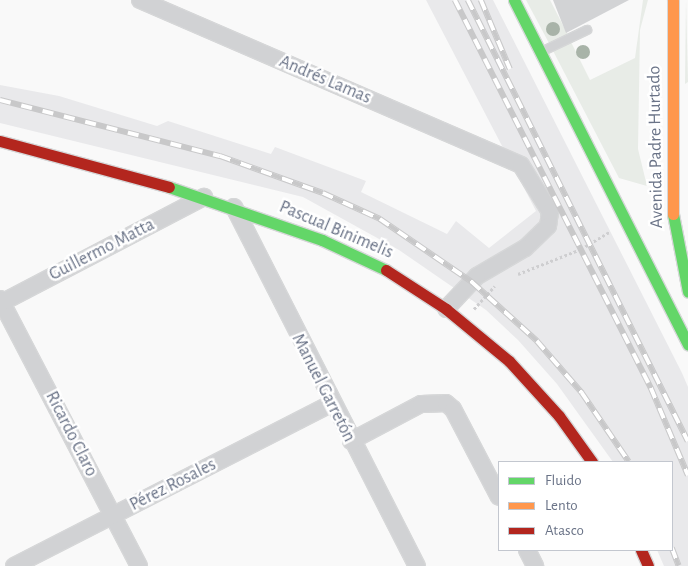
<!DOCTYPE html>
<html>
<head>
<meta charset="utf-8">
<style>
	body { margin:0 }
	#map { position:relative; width:688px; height:566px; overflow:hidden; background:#f9f9f9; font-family:"Alegreya Sans",sans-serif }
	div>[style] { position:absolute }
	.built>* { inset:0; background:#e9e9eb }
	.green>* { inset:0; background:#e8ece7 }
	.building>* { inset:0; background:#d2d3d5 }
	.path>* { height:3px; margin-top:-1.5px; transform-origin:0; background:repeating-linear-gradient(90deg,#ceced0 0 2.5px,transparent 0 5px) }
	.roads { filter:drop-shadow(1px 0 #d6d7d8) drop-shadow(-1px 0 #d6d7d8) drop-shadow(0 1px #d6d7d8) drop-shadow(0 -1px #d6d7d8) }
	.lane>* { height:8px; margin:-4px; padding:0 4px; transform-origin:4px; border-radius:4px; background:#d1d2d4 }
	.street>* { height:16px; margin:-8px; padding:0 8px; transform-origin:8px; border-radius:8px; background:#d1d2d4 }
	.fast>* { height:11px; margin:-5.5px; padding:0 5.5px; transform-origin:5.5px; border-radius:5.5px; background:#63d668 }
	.slow>* { height:11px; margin:-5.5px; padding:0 5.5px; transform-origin:5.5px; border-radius:5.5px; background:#ff974d }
	.jam>* { height:11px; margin:-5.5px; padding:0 5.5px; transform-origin:5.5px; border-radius:5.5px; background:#b3261e }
	.rail>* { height:5.5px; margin-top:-2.75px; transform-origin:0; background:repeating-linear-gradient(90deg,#fff 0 11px,#c8c8c9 0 22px); box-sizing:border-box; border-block:1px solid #c8c8c9 }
	.trees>* { width:14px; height:14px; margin:-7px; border-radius:50%; background:#a8b3a8 }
	span { translate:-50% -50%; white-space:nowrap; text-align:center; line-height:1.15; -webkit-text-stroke:5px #fff; paint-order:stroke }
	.street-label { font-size:18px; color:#6a7387 }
	.legend { position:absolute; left:498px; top:461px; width:175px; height:90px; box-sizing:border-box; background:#fff; border:1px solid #c3c7cf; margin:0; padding:6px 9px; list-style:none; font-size:15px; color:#6a7387 }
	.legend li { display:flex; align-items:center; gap:10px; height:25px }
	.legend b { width:25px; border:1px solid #c3c7cf }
</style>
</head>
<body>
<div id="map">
	<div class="built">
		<div style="clip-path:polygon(426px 0,493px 0,682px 373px,688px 387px,688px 566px,664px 566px,657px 550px,672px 550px,672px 462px,613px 462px,557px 384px,518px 340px,486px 310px,399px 250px,303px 197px,0 123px,0 85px,59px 96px,157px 126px,168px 121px,271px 154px,275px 147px,366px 181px,361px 192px,447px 234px,456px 221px,489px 248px,536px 211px)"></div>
	</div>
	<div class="green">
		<div style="clip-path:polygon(526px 0,550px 0,568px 35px,550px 45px)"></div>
		<div style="clip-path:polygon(643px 0,648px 0,640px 30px,638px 149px,647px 186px,619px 178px,551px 47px,570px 40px,590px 80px,635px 58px)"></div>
		<div style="clip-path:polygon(686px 0,688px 82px,685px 84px)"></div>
	</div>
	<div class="building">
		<div style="clip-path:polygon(553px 0,629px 0,566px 33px)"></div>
	</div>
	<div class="path">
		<div style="left:518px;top:274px;width:68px;rotate:-21.6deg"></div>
		<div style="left:581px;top:249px;width:33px;rotate:-31deg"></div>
		<div style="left:474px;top:309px;width:31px;rotate:-48deg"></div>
	</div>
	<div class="roads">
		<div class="lane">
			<div style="left:543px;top:51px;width:49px;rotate:-25.5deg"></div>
		</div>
		<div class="street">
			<div style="left:140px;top:0;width:415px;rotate:23.4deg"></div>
			<div style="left:521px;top:165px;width:55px;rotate:58.3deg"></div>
			<div style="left:550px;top:212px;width:14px;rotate:98deg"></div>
			<div style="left:548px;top:226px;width:32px;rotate:136deg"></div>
			<div style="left:525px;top:248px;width:56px;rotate:149.7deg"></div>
			<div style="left:477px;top:276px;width:45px;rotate:133.2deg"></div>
			<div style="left:234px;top:207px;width:403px;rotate:63deg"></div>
			<div style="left:0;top:299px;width:301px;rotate:62.5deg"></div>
			<div style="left:3px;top:302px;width:227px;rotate:-27.6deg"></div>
			<div style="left:351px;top:441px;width:79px;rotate:-27.9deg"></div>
			<div style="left:421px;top:404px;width:25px;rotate:-2deg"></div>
			<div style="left:446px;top:403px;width:9px;rotate:41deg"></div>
			<div style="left:453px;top:409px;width:99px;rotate:62.4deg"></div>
			<div style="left:527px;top:550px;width:18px;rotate:63deg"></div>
			<div style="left:14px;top:566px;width:356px;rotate:-27.1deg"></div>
		</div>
		<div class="fast">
			<div style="left:514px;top:0;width:386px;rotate:63.2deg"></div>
			<div style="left:169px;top:187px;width:162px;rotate:19.1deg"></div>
			<div style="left:322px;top:240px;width:71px;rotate:25.1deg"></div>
			<div style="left:673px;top:214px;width:79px;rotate:79.1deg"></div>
		</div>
		<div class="slow">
			<div style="left:673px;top:0;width:214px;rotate:90deg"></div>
		</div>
		<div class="jam">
			<div style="left:0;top:141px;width:175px;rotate:15.2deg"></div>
			<div style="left:386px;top:270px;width:72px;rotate:33deg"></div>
			<div style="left:446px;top:309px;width:82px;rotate:39.5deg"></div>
			<div style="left:509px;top:361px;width:74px;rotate:47.7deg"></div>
			<div style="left:559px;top:416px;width:57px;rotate:54.3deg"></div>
			<div style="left:641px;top:550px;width:17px;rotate:66deg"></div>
		</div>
	</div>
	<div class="rail">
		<div style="left:455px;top:0;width:435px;rotate:63.2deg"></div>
		<div style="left:651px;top:388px;width:95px;rotate:67deg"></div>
		<div style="left:468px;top:0;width:493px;rotate:63.5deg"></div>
		<div style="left:481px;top:0;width:75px;rotate:67.2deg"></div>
		<div style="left:0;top:100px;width:227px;rotate:14.3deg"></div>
		<div style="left:220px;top:156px;width:109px;rotate:19.8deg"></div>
		<div style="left:323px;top:193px;width:63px;rotate:24.5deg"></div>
		<div style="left:380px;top:219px;width:112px;rotate:34.4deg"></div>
		<div style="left:472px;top:282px;width:88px;rotate:42.2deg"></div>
		<div style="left:537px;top:341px;width:69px;rotate:49.1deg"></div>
		<div style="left:582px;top:393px;width:83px;rotate:55.7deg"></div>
		<div style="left:672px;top:548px;width:19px;rotate:69deg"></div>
	</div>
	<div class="trees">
		<div style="left:553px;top:29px"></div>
		<div style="left:583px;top:52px"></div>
	</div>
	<div class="street-label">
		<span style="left:325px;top:80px;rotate:23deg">Andrés Lamas</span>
		<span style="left:656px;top:147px;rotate:-91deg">Avenida Padre Hurtado</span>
		<span style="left:336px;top:230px;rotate:23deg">Pascual Binimelis</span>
		<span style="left:102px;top:250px;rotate:-27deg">Guillermo Matta</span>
		<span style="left:323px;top:388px;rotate:63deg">Manuel Garretón</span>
		<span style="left:71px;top:434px;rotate:63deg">Ricardo Claro</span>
		<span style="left:173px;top:485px;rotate:-27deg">Pérez Rosales</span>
	</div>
	<ul class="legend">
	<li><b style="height:6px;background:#63d668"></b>Fluido</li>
	<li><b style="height:6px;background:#ff974d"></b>Lento</li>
	<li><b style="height:6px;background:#b3261e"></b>Atasco</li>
	</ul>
</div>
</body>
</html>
